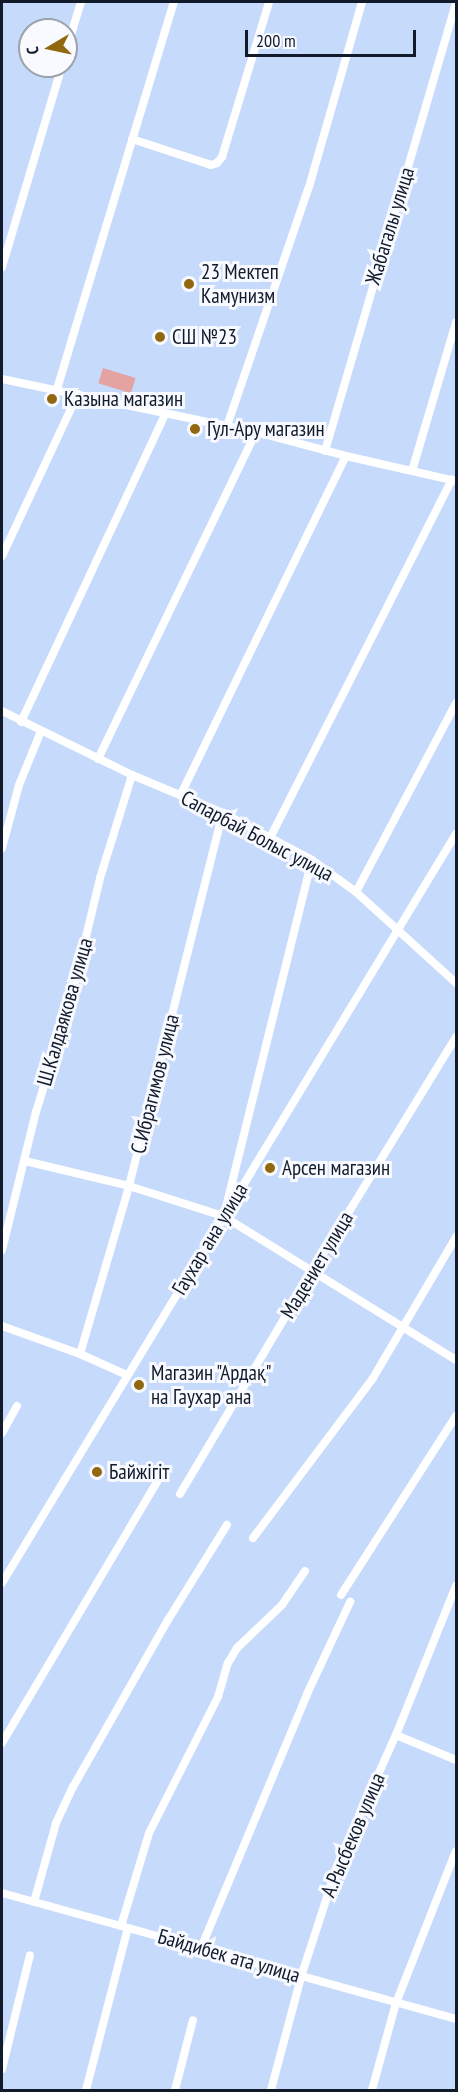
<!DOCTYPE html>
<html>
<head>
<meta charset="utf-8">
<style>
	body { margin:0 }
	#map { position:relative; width:458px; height:2092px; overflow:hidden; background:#c6dafc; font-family:"PT Sans Narrow",sans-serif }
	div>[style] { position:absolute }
	.green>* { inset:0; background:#e4a2a1; transform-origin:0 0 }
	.minor>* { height:8px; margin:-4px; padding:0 4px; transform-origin:4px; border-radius:4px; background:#fff }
	.dots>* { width:16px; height:16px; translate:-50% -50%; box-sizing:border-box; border:3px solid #f8faff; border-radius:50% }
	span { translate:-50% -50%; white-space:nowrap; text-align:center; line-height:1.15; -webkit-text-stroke:6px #f8faff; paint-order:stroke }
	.street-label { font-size:21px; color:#121b2a }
	.poi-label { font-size:21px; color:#121b2a }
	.left { translate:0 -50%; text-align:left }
	.frame { position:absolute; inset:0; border:3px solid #121b2a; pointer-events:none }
	.north { position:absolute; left:18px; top:18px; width:60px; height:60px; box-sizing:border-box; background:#f8faff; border:2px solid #9ca1aa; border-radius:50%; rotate:261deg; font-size:16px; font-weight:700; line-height:24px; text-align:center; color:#121b2a }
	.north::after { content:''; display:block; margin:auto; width:21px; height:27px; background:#916810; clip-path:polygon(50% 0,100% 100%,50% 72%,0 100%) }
	.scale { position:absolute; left:245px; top:30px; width:171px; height:27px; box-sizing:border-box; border:3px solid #121b2a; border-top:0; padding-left:8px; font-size:18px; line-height:21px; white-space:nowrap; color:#121b2a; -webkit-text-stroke:4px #f8faff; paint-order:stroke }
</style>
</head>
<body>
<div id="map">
	<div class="green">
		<div style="left:103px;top:368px;width:34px;height:16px;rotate:17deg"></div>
	</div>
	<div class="minor">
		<div style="left:66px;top:51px;width:51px;rotate:-73deg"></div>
		<div style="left:132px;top:139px;width:83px;rotate:18.2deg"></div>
		<div style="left:211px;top:165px;width:6px;rotate:-18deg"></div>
		<div style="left:217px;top:163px;width:8px;rotate:-50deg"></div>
		<div style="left:222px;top:157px;width:162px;rotate:-73.1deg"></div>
		<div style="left:2px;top:267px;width:210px;rotate:-73.4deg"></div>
		<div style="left:2px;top:379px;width:259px;rotate:11.8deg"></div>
		<div style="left:256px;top:432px;width:93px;rotate:14.9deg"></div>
		<div style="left:346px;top:456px;width:113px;rotate:12.8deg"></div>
		<div style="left:57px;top:389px;width:404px;rotate:-73.2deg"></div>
		<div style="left:227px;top:426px;width:253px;rotate:-71.1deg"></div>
		<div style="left:309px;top:187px;width:192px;rotate:-74deg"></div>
		<div style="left:325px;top:451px;width:468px;rotate:-73.7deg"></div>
		<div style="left:412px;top:471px;width:155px;rotate:-73.5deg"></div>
		<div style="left:2px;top:556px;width:179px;rotate:-64.9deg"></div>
		<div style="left:2px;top:711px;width:145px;rotate:26.2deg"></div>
		<div style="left:132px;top:775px;width:99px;rotate:22.7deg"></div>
		<div style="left:223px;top:813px;width:101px;rotate:27.8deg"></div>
		<div style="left:312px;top:860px;width:54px;rotate:36deg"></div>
		<div style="left:356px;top:892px;width:135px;rotate:42.3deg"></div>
		<div style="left:21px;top:722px;width:340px;rotate:-64.9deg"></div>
		<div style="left:98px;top:759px;width:363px;rotate:-64.2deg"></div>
		<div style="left:181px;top:794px;width:376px;rotate:-64deg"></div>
		<div style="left:270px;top:838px;width:402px;rotate:-63.1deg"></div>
		<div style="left:2px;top:848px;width:65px;rotate:-74.9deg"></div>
		<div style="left:19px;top:785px;width:58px;rotate:-67.8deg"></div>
		<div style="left:356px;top:892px;width:214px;rotate:-62.1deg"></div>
		<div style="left:25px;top:1161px;width:107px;rotate:13.5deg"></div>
		<div style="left:129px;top:1186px;width:99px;rotate:17.7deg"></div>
		<div style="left:223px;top:1216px;width:274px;rotate:31.7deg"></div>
		<div style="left:226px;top:1207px;width:357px;rotate:-76.1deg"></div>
		<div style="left:2px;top:1250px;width:142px;rotate:-76.2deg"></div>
		<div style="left:36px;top:1112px;width:122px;rotate:-72.9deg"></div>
		<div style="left:72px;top:995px;width:120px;rotate:-76.5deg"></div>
		<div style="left:100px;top:878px;width:108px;rotate:-72.7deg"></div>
		<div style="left:2px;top:1326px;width:83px;rotate:19.7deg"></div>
		<div style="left:80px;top:1354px;width:51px;rotate:24.1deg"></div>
		<div style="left:80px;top:1354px;width:175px;rotate:-73.7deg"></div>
		<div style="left:129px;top:1186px;width:385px;rotate:-75.9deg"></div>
		<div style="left:2px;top:1433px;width:31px;rotate:-61deg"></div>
		<div style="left:180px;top:1494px;width:258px;rotate:-59.3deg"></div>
		<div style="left:312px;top:1272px;width:276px;rotate:-58.5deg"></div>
		<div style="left:253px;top:1538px;width:200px;rotate:-53.1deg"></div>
		<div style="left:373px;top:1378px;width:164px;rotate:-59.5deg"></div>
		<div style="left:2px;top:1583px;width:876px;rotate:-58.78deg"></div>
		<div style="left:341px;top:1595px;width:213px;rotate:-57.3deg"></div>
		<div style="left:396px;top:1735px;width:65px;rotate:22.6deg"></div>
		<div style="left:2px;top:1743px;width:304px;rotate:-59.3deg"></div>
		<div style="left:2px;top:1893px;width:471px;rotate:15.5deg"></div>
		<div style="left:34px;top:1902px;width:82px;rotate:-74.4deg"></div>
		<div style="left:56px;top:1823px;width:40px;rotate:-65deg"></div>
		<div style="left:73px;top:1787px;width:192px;rotate:-60.4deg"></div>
		<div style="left:168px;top:1620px;width:112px;rotate:-58.2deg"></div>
		<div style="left:121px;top:1926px;width:97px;rotate:-73.2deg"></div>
		<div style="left:149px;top:1833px;width:153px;rotate:-63.1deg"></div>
		<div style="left:218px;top:1697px;width:35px;rotate:-74deg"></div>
		<div style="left:228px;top:1663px;width:17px;rotate:-59deg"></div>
		<div style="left:237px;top:1648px;width:62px;rotate:-43.7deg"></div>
		<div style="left:282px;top:1605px;width:41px;rotate:-55.9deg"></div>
		<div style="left:201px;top:1948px;width:275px;rotate:-67.3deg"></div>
		<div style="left:307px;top:1694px;width:102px;rotate:-64.9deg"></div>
		<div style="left:2px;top:2069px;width:117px;rotate:-76.2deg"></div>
		<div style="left:86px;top:2090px;width:167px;rotate:-75.5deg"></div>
		<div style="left:175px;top:2090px;width:72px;rotate:-75.6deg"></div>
		<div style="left:271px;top:2090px;width:117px;rotate:-75.1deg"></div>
		<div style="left:301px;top:1977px;width:117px;rotate:-72deg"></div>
		<div style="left:337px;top:1866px;width:144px;rotate:-65.8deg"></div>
		<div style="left:396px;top:1735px;width:161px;rotate:-68.1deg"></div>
		<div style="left:372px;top:2090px;width:90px;rotate:-74.6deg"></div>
		<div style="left:396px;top:2003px;width:163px;rotate:-68.5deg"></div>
	</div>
	<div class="dots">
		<div style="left:189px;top:284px;background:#916810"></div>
		<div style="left:160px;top:337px;background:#916810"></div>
		<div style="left:52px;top:399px;background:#916810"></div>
		<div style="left:195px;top:429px;background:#916810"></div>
		<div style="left:270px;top:1168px;background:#916810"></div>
		<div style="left:139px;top:1385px;background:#916810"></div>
		<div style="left:97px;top:1472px;background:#916810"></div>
	</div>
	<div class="street-label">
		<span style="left:390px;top:226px;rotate:-73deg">Жабагалы улица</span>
		<span style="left:257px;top:836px;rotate:28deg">Сапарбай Болыс улица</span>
		<span style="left:65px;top:1012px;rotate:-74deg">Ш.Калдаякова улица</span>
		<span style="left:155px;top:1084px;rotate:-76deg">С.Ибрагимов улица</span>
		<span style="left:210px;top:1239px;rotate:-59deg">Гаухар ана улица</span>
		<span style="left:317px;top:1265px;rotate:-59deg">Мадениет улица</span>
		<span style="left:353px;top:1835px;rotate:-67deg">А.Рысбеков улица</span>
		<span style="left:229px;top:1956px;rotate:16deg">Байдибек ата улица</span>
	</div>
	<div class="poi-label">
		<span class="left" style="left:201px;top:284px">23 Мектеп<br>Камунизм</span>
		<span class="left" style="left:172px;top:337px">СШ №23</span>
		<span class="left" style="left:64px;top:399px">Казына магазин</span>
		<span class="left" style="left:207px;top:429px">Гул-Ару магазин</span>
		<span class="left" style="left:282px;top:1168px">Арсен магазин</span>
		<span class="left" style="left:151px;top:1385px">Магазин "Ардақ"<br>на Гаухар ана</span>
		<span class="left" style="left:109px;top:1472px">Байжігіт</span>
	</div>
	<div class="frame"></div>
	<div class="north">С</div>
	<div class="scale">200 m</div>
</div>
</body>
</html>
